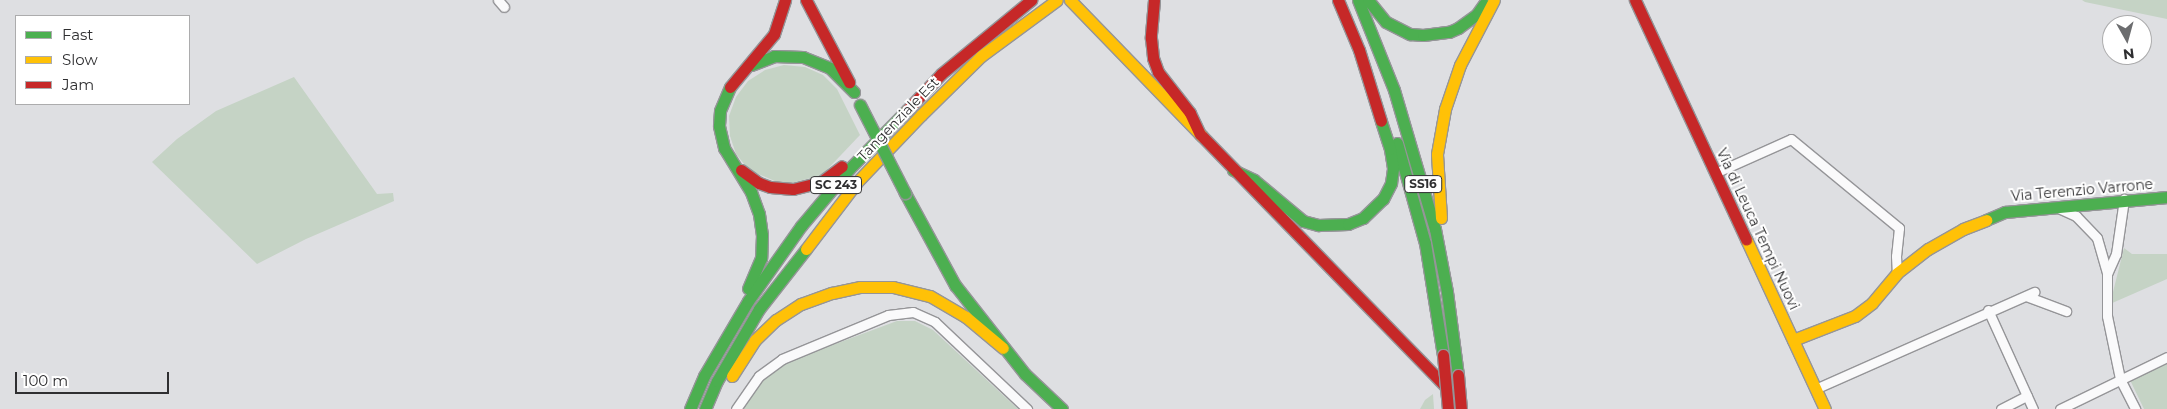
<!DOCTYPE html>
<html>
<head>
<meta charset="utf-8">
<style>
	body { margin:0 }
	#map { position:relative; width:2167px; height:409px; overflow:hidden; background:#dedfe2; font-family:Montserrat,sans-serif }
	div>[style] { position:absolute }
	.green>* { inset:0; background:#c5d3c5 }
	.roads { filter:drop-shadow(1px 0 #959598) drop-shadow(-1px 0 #959598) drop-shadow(0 1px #959598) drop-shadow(0 -1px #959598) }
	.street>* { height:9px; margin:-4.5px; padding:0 4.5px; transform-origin:4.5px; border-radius:4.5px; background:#fafafb }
	.fast>* { height:11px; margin:-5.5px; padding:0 5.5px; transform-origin:5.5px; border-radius:5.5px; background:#4caf50 }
	.slow>* { height:11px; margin:-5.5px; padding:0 5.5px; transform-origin:5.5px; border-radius:5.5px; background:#ffc107 }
	.jam>* { height:11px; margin:-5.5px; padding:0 5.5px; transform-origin:5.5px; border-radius:5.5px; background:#c62828 }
	.bridges { filter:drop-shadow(1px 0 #959598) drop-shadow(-1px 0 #959598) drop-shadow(0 1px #959598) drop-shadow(0 -1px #959598) }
	.fast-bridge>* { height:11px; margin:-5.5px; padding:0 5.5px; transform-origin:5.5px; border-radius:5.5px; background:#4caf50 }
	.jam-bridge>* { height:11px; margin:-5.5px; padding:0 5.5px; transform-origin:5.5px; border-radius:5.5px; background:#c62828 }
	span { translate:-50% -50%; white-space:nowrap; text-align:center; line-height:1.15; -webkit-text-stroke:4px #fff; paint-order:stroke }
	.shield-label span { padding:1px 4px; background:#fff; border:1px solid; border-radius:4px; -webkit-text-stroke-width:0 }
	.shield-label { font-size:12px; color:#2f2f31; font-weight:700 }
	.street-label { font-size:14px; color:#2f2f31 }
	.legend { position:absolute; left:15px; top:15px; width:175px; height:90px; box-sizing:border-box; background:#fff; border:1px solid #acacad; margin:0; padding:6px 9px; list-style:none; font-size:15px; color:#2f2f31 }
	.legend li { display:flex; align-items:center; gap:10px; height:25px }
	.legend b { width:25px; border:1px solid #acacad }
	.north { position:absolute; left:2102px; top:15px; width:50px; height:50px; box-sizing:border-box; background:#fff; border:1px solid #acacad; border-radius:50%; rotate:173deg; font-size:14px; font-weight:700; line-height:20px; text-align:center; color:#2f2f31 }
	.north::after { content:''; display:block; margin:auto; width:18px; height:22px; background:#6c6d6f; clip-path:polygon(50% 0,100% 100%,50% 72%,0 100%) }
	.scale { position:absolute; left:15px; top:372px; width:154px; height:22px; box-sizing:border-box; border:2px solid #2f2f31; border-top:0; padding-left:6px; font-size:15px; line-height:18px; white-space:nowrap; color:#2f2f31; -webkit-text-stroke:4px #fff; paint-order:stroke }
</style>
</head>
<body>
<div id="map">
	<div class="green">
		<div style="clip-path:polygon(2082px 0,2167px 0,2167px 19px,2085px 2px)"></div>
		<div style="clip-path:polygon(784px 65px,805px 67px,823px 75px,837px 89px,860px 135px,822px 175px,784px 185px,749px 170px,736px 154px,730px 136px,729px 116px,736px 97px,748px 81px,765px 70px)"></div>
		<div style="clip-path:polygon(294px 77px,377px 194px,393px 193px,394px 201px,306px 239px,257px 264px,152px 162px,177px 139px,216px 111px)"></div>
		<div style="clip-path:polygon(2124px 248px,2132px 254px,2167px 254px,2167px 279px,2110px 304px)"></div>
		<div style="clip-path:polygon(897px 321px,915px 321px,933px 330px,1018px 409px,743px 409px,748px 398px,765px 377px,784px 363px)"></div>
		<div style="clip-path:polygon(2167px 363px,2167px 409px,2144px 409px,2130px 380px)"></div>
		<div style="clip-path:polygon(1433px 394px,1434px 409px,1420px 409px,1425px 400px)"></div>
	</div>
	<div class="roads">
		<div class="street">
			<div style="left:498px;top:0;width:9px;rotate:49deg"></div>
			<div style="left:1715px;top:173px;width:83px;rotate:-24.1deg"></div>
			<div style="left:1791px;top:139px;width:140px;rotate:39.5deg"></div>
			<div style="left:1899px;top:228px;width:28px;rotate:96deg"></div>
			<div style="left:1896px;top:256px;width:17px;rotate:87deg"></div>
			<div style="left:2058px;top:208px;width:20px;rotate:24deg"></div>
			<div style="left:2076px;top:216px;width:30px;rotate:46deg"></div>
			<div style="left:2097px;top:238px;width:37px;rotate:74deg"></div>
			<div style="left:2107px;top:274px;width:42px;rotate:90deg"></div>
			<div style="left:2107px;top:316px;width:64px;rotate:78.3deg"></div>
			<div style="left:2120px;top:379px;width:34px;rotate:63deg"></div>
			<div style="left:2107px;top:274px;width:22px;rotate:-66deg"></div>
			<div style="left:2116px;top:254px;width:56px;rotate:-81.7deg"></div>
			<div style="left:2026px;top:296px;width:43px;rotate:20.6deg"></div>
			<div style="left:1988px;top:310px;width:109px;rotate:65.6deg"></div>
			<div style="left:1815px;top:389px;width:240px;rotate:-23.9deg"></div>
			<div style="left:736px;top:409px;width:40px;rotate:-55.1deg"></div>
			<div style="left:759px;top:376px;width:29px;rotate:-36deg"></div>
			<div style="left:782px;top:359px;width:115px;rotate:-22.5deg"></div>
			<div style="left:888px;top:315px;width:25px;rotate:-7deg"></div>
			<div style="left:913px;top:312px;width:24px;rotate:24deg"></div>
			<div style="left:935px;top:322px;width:127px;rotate:43.4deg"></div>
			<div style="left:2001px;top:409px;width:29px;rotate:-27deg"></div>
			<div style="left:2060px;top:409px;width:119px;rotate:-25.9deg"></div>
		</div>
		<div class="fast">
			<div style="left:1358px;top:0;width:97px;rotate:68.2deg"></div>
			<div style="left:1394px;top:90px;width:145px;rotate:73.6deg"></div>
			<div style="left:1435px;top:229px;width:64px;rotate:79.2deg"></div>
			<div style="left:1447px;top:292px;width:84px;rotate:82.5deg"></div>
			<div style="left:1368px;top:0;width:28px;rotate:51deg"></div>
			<div style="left:1386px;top:22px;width:27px;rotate:27deg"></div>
			<div style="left:1410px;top:34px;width:13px;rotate:4deg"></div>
			<div style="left:1423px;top:35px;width:26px;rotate:-7deg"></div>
			<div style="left:1449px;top:32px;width:10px;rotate:-24deg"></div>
			<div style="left:1458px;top:28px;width:24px;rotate:-36deg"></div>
			<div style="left:1477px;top:14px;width:12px;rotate:-55deg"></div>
			<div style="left:751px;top:65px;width:25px;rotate:-21deg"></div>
			<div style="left:774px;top:56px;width:29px;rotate:2deg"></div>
			<div style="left:803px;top:57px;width:29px;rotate:22deg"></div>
			<div style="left:830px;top:68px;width:34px;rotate:45deg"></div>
			<div style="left:730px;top:87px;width:26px;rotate:113deg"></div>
			<div style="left:720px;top:111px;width:15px;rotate:94deg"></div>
			<div style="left:719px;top:126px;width:23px;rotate:77deg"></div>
			<div style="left:724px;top:148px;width:52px;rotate:58.5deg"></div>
			<div style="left:751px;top:192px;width:23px;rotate:70deg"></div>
			<div style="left:759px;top:214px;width:21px;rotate:82deg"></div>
			<div style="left:762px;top:235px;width:23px;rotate:92deg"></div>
			<div style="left:761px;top:258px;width:33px;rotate:113deg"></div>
			<div style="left:1397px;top:143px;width:104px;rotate:74.4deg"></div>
			<div style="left:1425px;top:243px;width:113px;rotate:80.9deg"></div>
			<div style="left:1233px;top:170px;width:23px;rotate:25deg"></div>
			<div style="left:1254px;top:180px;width:64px;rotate:39.9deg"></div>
			<div style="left:1303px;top:221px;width:16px;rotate:15deg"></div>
			<div style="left:1318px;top:225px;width:30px;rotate:-2deg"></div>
			<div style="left:1348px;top:224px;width:16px;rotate:-22deg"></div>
			<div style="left:1363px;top:218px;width:28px;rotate:-44deg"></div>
			<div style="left:1383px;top:199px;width:18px;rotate:-63deg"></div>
			<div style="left:1391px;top:183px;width:15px;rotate:-82deg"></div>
			<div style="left:1393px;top:168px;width:19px;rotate:-99deg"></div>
			<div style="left:1390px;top:149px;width:29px;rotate:-108deg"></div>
			<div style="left:905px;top:193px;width:105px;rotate:61.5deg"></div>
			<div style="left:955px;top:285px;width:113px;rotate:51.8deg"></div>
			<div style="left:1025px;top:374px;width:51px;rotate:43.4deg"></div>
			<div style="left:1986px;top:220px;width:21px;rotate:-23deg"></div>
			<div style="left:2005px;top:212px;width:163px;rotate:-5.3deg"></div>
			<div style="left:690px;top:409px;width:36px;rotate:-67deg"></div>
			<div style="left:704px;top:376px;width:87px;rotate:-59.6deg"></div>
			<div style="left:748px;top:301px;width:92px;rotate:-54.8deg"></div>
			<div style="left:801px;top:226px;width:75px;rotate:-49.9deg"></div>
			<div style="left:849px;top:169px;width:83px;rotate:-45.5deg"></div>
			<div style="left:705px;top:409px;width:30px;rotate:-67deg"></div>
			<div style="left:717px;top:381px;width:83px;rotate:-59.7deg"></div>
			<div style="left:759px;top:309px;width:76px;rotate:-51.9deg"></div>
		</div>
		<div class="slow">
			<div style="left:1070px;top:0;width:190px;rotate:45.9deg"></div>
			<div style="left:1441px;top:218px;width:64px;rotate:-93.6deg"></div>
			<div style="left:1437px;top:154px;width:46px;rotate:-79.9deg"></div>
			<div style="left:1445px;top:109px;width:46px;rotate:-71.2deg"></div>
			<div style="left:1460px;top:65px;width:73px;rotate:-62.4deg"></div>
			<div style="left:1746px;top:239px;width:187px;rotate:65.1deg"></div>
			<div style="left:806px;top:249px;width:84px;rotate:-52.7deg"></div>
			<div style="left:857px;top:182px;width:93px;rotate:-46.3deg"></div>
			<div style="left:921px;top:115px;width:84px;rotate:-44.5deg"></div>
			<div style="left:981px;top:56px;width:94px;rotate:-36.4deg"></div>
			<div style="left:1793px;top:340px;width:66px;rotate:-21.2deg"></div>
			<div style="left:1855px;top:316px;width:21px;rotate:-37deg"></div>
			<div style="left:1872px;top:303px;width:39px;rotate:-50deg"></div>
			<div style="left:1897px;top:273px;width:39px;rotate:-38deg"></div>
			<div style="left:1928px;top:249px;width:40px;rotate:-29.7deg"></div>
			<div style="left:1963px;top:229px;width:25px;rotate:-21deg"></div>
			<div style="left:732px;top:376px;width:43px;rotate:-57.4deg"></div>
			<div style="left:755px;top:340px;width:29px;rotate:-44deg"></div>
			<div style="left:776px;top:320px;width:30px;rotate:-33deg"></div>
			<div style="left:801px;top:304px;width:33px;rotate:-20deg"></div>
			<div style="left:832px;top:293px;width:29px;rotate:-12deg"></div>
			<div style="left:860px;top:287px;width:33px"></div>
			<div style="left:893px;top:287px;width:38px;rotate:14deg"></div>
			<div style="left:930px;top:296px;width:42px;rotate:30.3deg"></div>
			<div style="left:966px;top:317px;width:48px;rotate:40deg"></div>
		</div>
		<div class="jam">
			<div style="left:806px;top:0;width:93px;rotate:62.3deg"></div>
			<div style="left:1154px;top:0;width:38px;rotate:95deg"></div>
			<div style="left:1151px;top:38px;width:20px;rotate:84deg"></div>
			<div style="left:1153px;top:58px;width:15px;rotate:70deg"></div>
			<div style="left:1158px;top:72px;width:52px;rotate:52deg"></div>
			<div style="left:1190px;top:113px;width:23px;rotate:65deg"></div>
			<div style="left:1338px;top:0;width:54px;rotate:67.2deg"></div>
			<div style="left:1359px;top:50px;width:74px;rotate:72.8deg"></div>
			<div style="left:1635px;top:0;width:264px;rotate:65.1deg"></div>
			<div style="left:730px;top:87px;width:69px;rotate:-50.3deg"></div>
			<div style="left:774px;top:34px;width:36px;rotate:-72deg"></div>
			<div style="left:907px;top:110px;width:50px;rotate:-46.6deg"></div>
			<div style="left:941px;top:74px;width:117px;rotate:-39.4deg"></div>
			<div style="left:1202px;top:136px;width:353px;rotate:45.8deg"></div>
			<div style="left:741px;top:170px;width:22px;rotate:36deg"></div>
			<div style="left:759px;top:183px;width:12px;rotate:20deg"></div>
			<div style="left:770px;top:187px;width:23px;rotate:5deg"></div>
			<div style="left:793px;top:189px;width:29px;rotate:-14deg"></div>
			<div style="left:821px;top:182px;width:26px;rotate:-37deg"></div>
		</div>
	</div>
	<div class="bridges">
		<div class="fast-bridge">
			<div style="left:860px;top:105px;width:99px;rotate:62.9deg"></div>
		</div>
		<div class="jam-bridge">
			<div style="left:1443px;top:355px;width:54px;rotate:84.7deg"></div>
			<div style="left:1458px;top:375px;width:34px;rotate:85deg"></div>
		</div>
	</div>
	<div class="shield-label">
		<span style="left:1423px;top:184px">SS16</span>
		<span style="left:836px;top:185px">SC 243</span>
	</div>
	<div class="street-label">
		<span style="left:898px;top:119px;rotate:-46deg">Tangenziale Est</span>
		<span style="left:2082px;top:190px;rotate:-5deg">Via Terenzio Varrone</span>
		<span style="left:1758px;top:229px;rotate:65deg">Via di Leuca Tempi Nuovi</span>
	</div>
	<ul class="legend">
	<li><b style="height:6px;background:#4caf50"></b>Fast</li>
	<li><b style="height:6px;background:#ffc107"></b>Slow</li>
	<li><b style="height:6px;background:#c62828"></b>Jam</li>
	</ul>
	<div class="north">N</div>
	<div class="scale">100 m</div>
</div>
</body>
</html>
